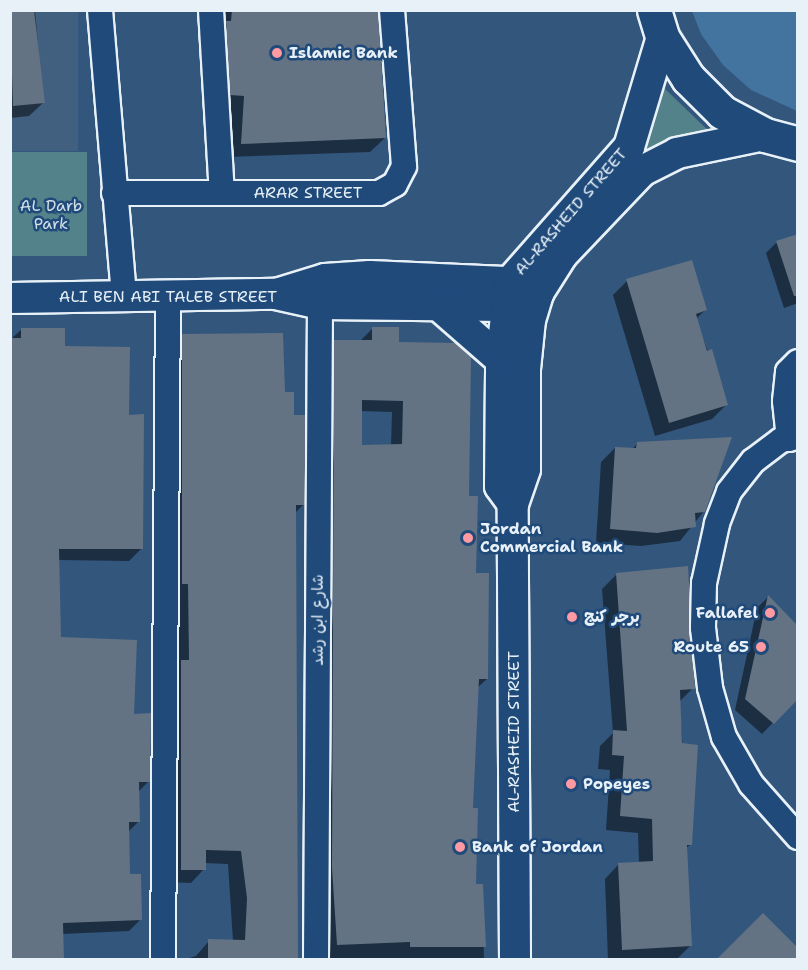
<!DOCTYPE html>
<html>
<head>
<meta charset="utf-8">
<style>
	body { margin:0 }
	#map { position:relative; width:808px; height:970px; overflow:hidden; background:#33567d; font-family:"Shantell Sans","Playpen Sans Arabic",sans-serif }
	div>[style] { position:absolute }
	.built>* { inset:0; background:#415f7f; transform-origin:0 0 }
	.green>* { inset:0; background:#54828a; transform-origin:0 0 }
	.water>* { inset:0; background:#4374a0 }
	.shadow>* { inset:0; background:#0007 }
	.building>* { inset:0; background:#637383 }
	.roads { filter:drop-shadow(2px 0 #e8f1f8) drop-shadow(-2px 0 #e8f1f8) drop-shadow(0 2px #e8f1f8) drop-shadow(0 -2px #e8f1f8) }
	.minor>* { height:24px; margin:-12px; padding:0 12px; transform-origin:12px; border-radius:12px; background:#1f4a7a }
	.major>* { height:30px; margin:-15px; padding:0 15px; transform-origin:15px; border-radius:15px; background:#1f4a7a }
	.highway>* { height:33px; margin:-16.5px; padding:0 16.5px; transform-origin:16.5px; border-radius:16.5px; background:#1f4a7a }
	.dots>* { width:16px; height:16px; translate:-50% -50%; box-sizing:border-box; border:3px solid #1f4a7a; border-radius:50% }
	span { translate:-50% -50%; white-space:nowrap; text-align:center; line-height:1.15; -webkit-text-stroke:5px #1f4a7a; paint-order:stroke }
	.poi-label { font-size:16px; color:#e8f1f8; font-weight:700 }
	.left { translate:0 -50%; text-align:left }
	.right { translate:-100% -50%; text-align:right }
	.street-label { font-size:16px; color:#e8f1f8 }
	.park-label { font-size:16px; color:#d2e0e8 }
	.frame { position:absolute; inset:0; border:12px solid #e8f1f8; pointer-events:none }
</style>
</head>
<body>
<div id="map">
	<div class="built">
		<div style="left:11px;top:11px;width:67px;height:140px"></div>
	</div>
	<div class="green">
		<div style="clip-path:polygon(662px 86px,714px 136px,536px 267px)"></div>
		<div style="left:11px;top:152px;width:76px;height:104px"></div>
	</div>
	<div class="water">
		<div style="clip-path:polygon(692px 11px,797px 11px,797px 111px,751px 90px,723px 65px,701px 34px)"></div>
	</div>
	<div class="shadow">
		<div style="clip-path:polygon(10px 10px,35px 10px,43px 103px,29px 116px,10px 118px)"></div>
		<div style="clip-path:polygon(219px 10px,376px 10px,385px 138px,370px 152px,227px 157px,231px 110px,217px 109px)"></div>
		<div style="clip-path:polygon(798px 235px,798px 303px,784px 308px,766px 253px,777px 242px)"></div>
		<div style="clip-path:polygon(627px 281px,705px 310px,696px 319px,727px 404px,712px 419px,655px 436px,613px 295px)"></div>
		<div style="clip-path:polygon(evenodd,373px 328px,397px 344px,468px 497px,487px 679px,477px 688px,472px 809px,474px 885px,482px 885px,484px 960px,326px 960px,323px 353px,335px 342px,361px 340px,373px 328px,360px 411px,392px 412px,391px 446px,360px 446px,360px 411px)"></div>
		<div style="clip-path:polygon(22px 329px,63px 347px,127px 416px,143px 416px,141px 549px,129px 561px,58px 560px,59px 639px,132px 716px,149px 781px,138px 792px,138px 822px,128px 832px,128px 876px,141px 919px,129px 931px,62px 934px,11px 339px)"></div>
		<div style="clip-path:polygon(183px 335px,283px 394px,293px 416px,303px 505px,295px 513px,296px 960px,183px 960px,196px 956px,209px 941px,233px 941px,228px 864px,204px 863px,204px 869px,191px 883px,168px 882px,169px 349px)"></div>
		<div style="clip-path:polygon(637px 444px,704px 511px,680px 541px,641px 546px,596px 543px,601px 462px,615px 448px,632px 449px)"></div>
		<div style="clip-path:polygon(616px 575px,693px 688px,679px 702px,691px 844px,685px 849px,690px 946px,676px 960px,608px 960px,605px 879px,619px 864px,639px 863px,638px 833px,606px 830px,610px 770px,598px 769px,600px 746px,613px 733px,602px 589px)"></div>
		<div style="clip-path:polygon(768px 597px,798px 697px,762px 734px,735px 710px,757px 608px)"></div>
	</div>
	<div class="building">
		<div style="clip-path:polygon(10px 10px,34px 10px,45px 103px,13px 106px)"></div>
		<div style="clip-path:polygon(232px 10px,378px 10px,386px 138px,241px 144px,244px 96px,230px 95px,226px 21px,231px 21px)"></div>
		<div style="clip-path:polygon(798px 234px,798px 296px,794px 296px,776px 241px)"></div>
		<div style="clip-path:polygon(692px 260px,707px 310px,696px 314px,707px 351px,712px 349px,728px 405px,669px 423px,626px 279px)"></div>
		<div style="clip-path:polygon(evenodd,372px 327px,399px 327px,399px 342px,456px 343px,471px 357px,469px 496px,478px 496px,476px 573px,489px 573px,488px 679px,479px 679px,473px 808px,478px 808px,476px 884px,483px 884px,486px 947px,410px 947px,410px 942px,337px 945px,332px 868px,334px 340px,372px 340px,372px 327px,362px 400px,403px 401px,402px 444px,362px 445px,362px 400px)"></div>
		<div style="clip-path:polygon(21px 328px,65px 328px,65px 346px,130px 347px,129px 415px,144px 414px,143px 549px,59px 549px,61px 637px,137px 640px,134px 714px,151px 713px,150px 782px,139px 782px,140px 822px,129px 822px,130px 874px,141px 874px,142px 920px,63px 923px,64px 960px,10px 960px,10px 338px,21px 338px)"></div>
		<div style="clip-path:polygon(283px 333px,285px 392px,294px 392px,294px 415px,305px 415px,305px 505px,296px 505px,298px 960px,208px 960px,208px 939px,245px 940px,247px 898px,241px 851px,206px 850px,206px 870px,181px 870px,181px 660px,189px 660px,188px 584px,182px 584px,182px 334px)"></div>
		<div style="clip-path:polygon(732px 437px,705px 512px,695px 513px,696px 527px,657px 533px,610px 529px,615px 447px,636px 448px,637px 442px)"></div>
		<div style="clip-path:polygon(688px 566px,695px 689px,680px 690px,682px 743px,698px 745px,692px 845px,687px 845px,692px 946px,622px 950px,618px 863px,653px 861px,652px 819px,620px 816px,624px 756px,612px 755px,613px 730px,627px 731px,616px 573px)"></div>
		<div style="clip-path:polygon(768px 595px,798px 626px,798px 699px,774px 724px,745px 699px)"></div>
		<div style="clip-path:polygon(763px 913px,798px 948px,798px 960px,716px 960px)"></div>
	</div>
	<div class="roads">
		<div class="minor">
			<div style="left:100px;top:10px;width:288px;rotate:85.2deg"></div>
			<div style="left:211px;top:10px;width:183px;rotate:86.6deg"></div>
			<div style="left:114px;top:193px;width:265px"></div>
			<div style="left:379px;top:193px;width:18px;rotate:-29deg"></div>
			<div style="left:395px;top:184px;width:20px;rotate:-63deg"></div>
			<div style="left:404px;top:166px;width:156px;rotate:-94.4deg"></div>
			<div style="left:311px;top:290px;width:17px;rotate:57deg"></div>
			<div style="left:320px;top:304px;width:656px;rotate:90.35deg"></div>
			<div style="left:798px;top:437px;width:17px;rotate:170deg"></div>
			<div style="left:781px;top:440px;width:35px;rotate:143deg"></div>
			<div style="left:753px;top:461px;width:39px;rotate:128deg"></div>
			<div style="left:729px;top:492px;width:34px;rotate:111deg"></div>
			<div style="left:717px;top:524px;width:60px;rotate:102.4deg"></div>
			<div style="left:704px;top:583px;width:45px;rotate:91.3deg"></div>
			<div style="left:703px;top:628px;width:60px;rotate:83.3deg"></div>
			<div style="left:710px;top:688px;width:51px;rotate:74.1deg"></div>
			<div style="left:724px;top:737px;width:54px;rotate:60.1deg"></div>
			<div style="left:751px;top:784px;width:71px;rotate:48.4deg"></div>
			<div style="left:789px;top:439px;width:38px;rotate:-96deg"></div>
			<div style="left:785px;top:401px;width:29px;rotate:-84deg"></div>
			<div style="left:788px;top:372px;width:14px;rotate:-45deg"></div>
			<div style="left:163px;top:960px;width:665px;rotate:-89.57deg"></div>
		</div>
		<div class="major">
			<div style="left:276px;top:294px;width:51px;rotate:-17deg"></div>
			<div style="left:325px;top:279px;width:45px;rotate:-3.8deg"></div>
			<div style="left:370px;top:276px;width:140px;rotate:2.5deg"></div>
			<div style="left:510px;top:282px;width:18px;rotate:22deg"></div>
			<div style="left:10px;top:298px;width:266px;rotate:-0.9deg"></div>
			<div style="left:276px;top:294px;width:45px;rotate:12.8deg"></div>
			<div style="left:320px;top:304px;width:186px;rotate:0.6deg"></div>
			<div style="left:506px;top:306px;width:35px;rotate:-22deg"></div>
			<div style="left:436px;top:303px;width:86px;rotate:41.2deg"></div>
			<div style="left:513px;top:504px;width:22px;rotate:-126deg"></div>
			<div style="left:500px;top:486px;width:126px;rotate:-89.5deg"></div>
			<div style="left:501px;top:360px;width:79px;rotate:-83.4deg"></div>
			<div style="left:510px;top:282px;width:180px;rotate:-48.6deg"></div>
			<div style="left:629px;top:147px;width:115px;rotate:-73.3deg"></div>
			<div style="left:515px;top:960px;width:456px;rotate:-90.3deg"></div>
			<div style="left:513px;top:504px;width:37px;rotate:-71deg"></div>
			<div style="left:525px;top:469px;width:100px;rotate:-90deg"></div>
			<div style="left:525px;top:369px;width:49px;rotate:-84.2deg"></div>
			<div style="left:530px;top:320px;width:28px;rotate:-73deg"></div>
			<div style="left:538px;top:293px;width:45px;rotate:-57.7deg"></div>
			<div style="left:562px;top:255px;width:116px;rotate:-46.4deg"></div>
			<div style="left:642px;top:171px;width:39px;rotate:-27deg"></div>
			<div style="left:677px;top:153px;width:90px;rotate:-11.6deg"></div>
		</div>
		<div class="highway">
			<div style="left:654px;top:10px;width:28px;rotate:73deg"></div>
			<div style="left:662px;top:37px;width:49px;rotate:57.6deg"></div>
			<div style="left:688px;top:78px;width:48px;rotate:45deg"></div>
			<div style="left:722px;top:112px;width:49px;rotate:28.1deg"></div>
			<div style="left:765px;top:135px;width:34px;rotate:15deg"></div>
		</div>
	</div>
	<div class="dots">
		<div style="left:277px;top:53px;background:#ff9aa2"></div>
		<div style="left:468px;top:538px;background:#ff9aa2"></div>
		<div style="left:770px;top:613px;background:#ff9aa2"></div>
		<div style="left:572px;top:617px;background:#ff9aa2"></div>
		<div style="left:761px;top:647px;background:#ff9aa2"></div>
		<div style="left:571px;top:784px;background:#ff9aa2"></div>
		<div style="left:460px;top:847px;background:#ff9aa2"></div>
	</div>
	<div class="poi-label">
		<span class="left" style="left:289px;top:53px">Islamic Bank</span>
		<span class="left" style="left:480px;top:538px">Jordan<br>Commercial Bank</span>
		<span class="right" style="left:758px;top:613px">Fallafel</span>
		<span class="left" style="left:584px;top:617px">برجر كنج</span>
		<span class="right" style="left:749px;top:647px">Route 65</span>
		<span class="left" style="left:583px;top:784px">Popeyes</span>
		<span class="left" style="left:472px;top:847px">Bank of Jordan</span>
	</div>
	<div class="street-label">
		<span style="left:308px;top:193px">ARAR STREET</span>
		<span style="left:571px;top:212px;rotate:-49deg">AL-RASHEID STREET</span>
		<span style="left:168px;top:297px">ALI BEN ABI TALEB STREET</span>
		<span style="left:318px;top:620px;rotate:-90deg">شارع ابن رشد</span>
		<span style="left:514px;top:732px;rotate:-90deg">AL-RASHEID STREET</span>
	</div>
	<div class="park-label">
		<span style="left:51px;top:215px">AL Darb<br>Park</span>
	</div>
	<div class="frame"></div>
</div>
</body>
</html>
